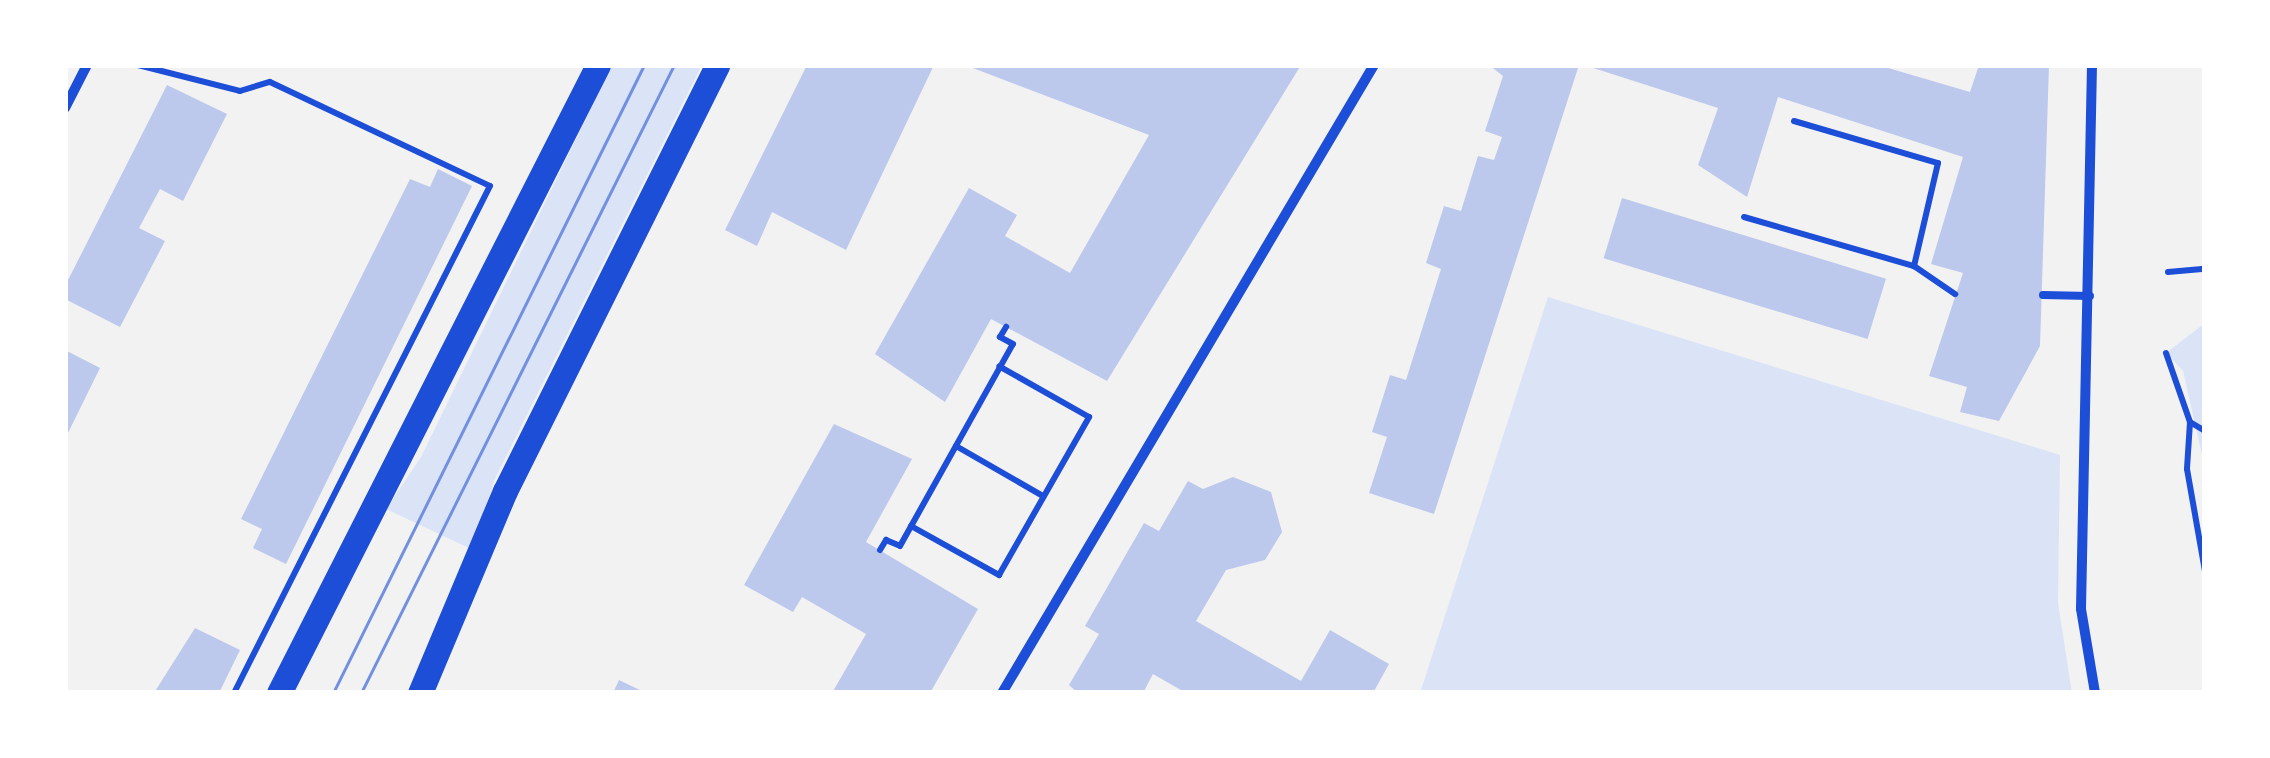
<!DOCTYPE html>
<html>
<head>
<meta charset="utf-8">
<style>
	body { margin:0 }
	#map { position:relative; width:2270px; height:758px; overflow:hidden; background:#f2f2f2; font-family:"Nunito Sans",sans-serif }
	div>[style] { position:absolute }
	.green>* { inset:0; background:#dbe4f7 }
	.building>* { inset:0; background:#bdc9ec; transform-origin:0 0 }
	.path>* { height:6px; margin:-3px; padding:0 3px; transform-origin:3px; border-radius:3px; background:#1d4ed8 }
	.service>* { height:8px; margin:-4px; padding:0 4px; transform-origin:4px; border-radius:4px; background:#1d4ed8 }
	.minor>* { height:10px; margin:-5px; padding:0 5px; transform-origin:5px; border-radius:5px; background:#1d4ed8 }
	.primary>* { height:25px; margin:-12.5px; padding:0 12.5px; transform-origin:12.5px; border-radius:12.5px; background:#1d4ed8 }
	.tram>* { height:2.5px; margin:-1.25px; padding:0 1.25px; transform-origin:1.25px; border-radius:1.25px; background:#7290e2 }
	span { translate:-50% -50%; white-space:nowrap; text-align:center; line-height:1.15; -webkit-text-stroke:8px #fff; paint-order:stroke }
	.frame { position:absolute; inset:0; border:68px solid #fff; pointer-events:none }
</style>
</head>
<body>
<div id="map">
	<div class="green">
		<div style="clip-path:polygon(612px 65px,702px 65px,494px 481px,473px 550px,386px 509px,421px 457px)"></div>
		<div style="clip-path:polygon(1548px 297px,2060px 455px,2058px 603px,2072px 693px,1420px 693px)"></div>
		<div style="clip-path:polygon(2205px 323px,2205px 468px,2183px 371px,2166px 353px)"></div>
	</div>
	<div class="building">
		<div style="clip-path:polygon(807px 65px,934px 65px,846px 250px,772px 212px,757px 246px,725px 230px)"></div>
		<div style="clip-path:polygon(965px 65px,1301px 65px,1107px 381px,991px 319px,945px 402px,875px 354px,969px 188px,1017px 215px,1005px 236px,1070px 273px,1149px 135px)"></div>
		<div style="clip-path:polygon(1489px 65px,1579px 65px,1434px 514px,1369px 493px,1387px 437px,1372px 432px,1390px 375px,1406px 380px,1441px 269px,1426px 263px,1444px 206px,1461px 211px,1478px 156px,1494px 160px,1502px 137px,1485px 131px,1503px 76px)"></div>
		<div style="clip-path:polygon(1584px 65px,1878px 65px,1970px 92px,1979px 65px,2049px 65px,2040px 346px,1999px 421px,1960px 412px,1967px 387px,1929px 376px,1963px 273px,1931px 264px,1963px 157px,1778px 97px,1747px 197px,1698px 165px,1718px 108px)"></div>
		<div style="clip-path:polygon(167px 85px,227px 114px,183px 201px,160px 189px,139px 228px,165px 241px,120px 327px,65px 299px,65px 286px)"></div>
		<div style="clip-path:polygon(438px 169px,472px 186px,286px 564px,253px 548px,262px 529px,241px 519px,410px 179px,430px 187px)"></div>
		<div style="left:1622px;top:198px;width:276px;height:63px;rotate:17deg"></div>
		<div style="clip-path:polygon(65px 350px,100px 368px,65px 439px)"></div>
		<div style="clip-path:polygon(834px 424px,912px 459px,866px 542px,978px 609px,930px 693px,832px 693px,866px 634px,802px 597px,793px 612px,744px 585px)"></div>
		<div style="clip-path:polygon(1233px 477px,1271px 492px,1282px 532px,1265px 560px,1226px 570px,1196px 621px,1301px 681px,1330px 630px,1389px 664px,1373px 693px,1186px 693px,1153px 674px,1143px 693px,1078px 693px,1069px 685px,1099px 634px,1085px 626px,1144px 523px,1159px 531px,1188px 481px,1203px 489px)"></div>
		<div style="clip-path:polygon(195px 628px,240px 650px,219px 693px,154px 693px)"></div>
		<div style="clip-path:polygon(619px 680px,646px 693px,613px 693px)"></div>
	</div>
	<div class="path">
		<div style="left:138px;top:65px;width:105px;rotate:14.3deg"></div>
		<div style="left:240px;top:91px;width:31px;rotate:-17deg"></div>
		<div style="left:270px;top:82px;width:243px;rotate:25.3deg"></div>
		<div style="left:1794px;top:121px;width:150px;rotate:16.3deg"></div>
		<div style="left:1938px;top:163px;width:106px;rotate:103.1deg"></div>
		<div style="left:1744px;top:217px;width:177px;rotate:16.1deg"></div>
		<div style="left:1914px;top:266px;width:50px;rotate:34.3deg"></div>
		<div style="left:2168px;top:272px;width:37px;rotate:-5deg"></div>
		<div style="left:2166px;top:353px;width:73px;rotate:70.8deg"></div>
		<div style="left:2190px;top:422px;width:17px;rotate:31deg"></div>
		<div style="left:2190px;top:422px;width:47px;rotate:93.7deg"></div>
		<div style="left:2187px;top:469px;width:104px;rotate:80deg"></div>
		<div style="left:956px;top:446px;width:100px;rotate:29.9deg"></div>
		<div style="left:911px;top:526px;width:101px;rotate:29.1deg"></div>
		<div style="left:999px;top:575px;width:182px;rotate:-60.3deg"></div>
		<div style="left:1089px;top:417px;width:103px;rotate:-150.5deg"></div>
		<div style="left:880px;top:550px;width:12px;rotate:-59deg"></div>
		<div style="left:886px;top:540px;width:15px;rotate:23deg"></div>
		<div style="left:900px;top:546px;width:231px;rotate:-60.8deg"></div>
		<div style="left:1013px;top:344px;width:15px;rotate:-152deg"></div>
		<div style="left:1000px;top:337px;width:12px;rotate:-59deg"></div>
		<div style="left:234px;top:693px;width:568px;rotate:-63.21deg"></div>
	</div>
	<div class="service">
		<div style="left:2043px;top:295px;width:47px;rotate:1.2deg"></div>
	</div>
	<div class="minor">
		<div style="left:2092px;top:65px;width:544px;rotate:91.16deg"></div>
		<div style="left:2081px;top:609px;width:85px;rotate:80.5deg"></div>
		<div style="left:65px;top:108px;width:48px;rotate:-62.9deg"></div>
		<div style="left:1002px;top:693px;width:730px;rotate:-59.36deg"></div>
	</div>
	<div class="primary">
		<div style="left:279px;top:693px;width:704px;rotate:-63.07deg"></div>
		<div style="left:420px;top:693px;width:219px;rotate:-67.2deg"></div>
		<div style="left:505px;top:491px;width:476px;rotate:-63.5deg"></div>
	</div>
	<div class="tram">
		<div style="left:333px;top:693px;width:701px;rotate:-63.65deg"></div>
		<div style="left:361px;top:693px;width:702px;rotate:-63.51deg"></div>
	</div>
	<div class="frame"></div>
</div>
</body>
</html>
